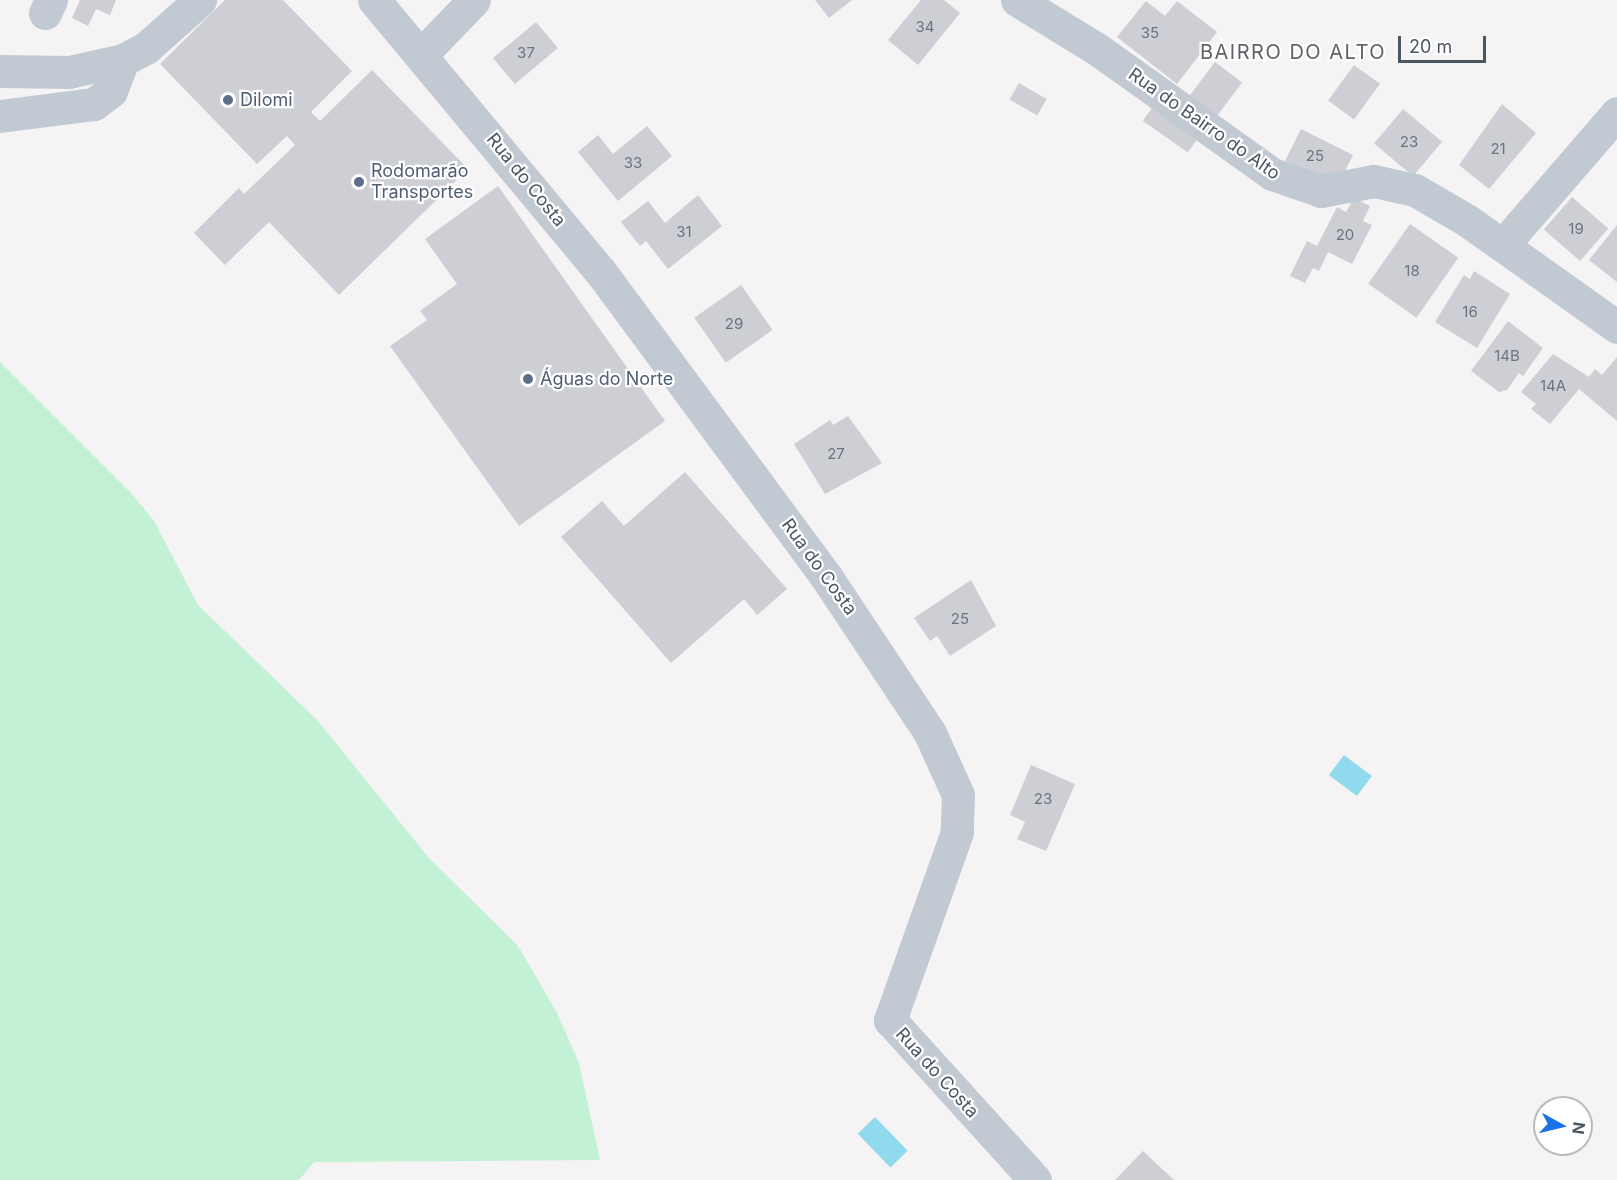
<!DOCTYPE html>
<html>
<head>
<meta charset="utf-8">
<style>
	body { margin:0 }
	#map { position:relative; width:1617px; height:1180px; overflow:hidden; background:#f5f3f3; font-family:Inter,sans-serif }
	div>[style] { position:absolute }
	.green>* { inset:0; background:#c3f1d5 }
	.water>* { inset:0; background:#90daee; transform-origin:0 0 }
	.building>* { inset:0; background:#cdcfd5; transform-origin:0 0 }
	.minor>* { height:33px; margin:-16.5px; padding:0 16.5px; transform-origin:16.5px; border-radius:16.5px; background:#c1cad2 }
	.dots>* { width:16px; height:16px; translate:-50% -50%; box-sizing:border-box; border:3px solid #fff; border-radius:50% }
	span { translate:-50% -50%; white-space:nowrap; text-align:center; line-height:1.15; -webkit-text-stroke:4.5px #fff; paint-order:stroke }
	.number-label { font-size:15px; color:#6b747e }
	.number-label span { -webkit-text-stroke-width:0 }
	.service-label { font-size:18px; color:#4e5e75 }
	.left { translate:0 -50%; text-align:left }
	.street-label { font-size:18px; color:#4a5661 }
	.neighbourhood-label { font-size:20px; color:#5f6368; letter-spacing:1.5px }
	.north { position:absolute; left:1533px; top:1096px; width:60px; height:60px; box-sizing:border-box; background:#fff; border:2px solid #b7bbc0; border-radius:50%; rotate:98deg; font-size:16px; font-weight:700; line-height:24px; text-align:center; color:#4a5661 }
	.north::after { content:''; display:block; margin:auto; width:21px; height:27px; background:#1a73e8; clip-path:polygon(50% 0,100% 100%,50% 72%,0 100%) }
	.scale { position:absolute; left:1398px; top:36px; width:88px; height:27px; box-sizing:border-box; border:3px solid #4a5661; border-top:0; padding-left:8px; font-size:18px; line-height:21px; white-space:nowrap; color:#4a5661; -webkit-text-stroke:4px #fff; paint-order:stroke }
</style>
</head>
<body>
<div id="map">
	<div class="green">
		<div style="clip-path:polygon(0 362px,133px 495px,154px 521px,198px 605px,317px 720px,429px 858px,518px 946px,556px 1011px,579px 1063px,600px 1160px,314px 1162px,299px 1180px,0 1180px)"></div>
	</div>
	<div class="water">
		<div style="left:1344px;top:755px;width:35px;height:25px;rotate:37deg"></div>
		<div style="left:875px;top:1117px;width:47px;height:24px;rotate:46deg"></div>
	</div>
	<div class="building">
		<div style="clip-path:polygon(80px 0,116px 0,110px 15px,96px 9px,88px 26px,72px 18px)"></div>
		<div style="clip-path:polygon(225px 0,283px 0,352px 71px,311px 112px,320px 121px,372px 70px,468px 169px,339px 295px,269px 222px,225px 265px,194px 233px,239px 188px,244px 194px,295px 145px,287px 136px,257px 164px,160px 64px)"></div>
		<div style="clip-path:polygon(815px 0,852px 0,829px 18px)"></div>
		<div style="clip-path:polygon(921px 0,944px 0,960px 13px,918px 65px,888px 40px)"></div>
		<div style="clip-path:polygon(1146px 1px,1165px 16px,1177px 1px,1217px 32px,1177px 84px,1117px 37px)"></div>
		<div style="left:536px;top:22px;width:34px;height:56px;rotate:50deg"></div>
		<div style="left:1215px;top:62px;width:34px;height:46px;rotate:37deg"></div>
		<div style="left:1354px;top:65px;width:32px;height:44px;rotate:36deg"></div>
		<div style="left:1019px;top:83px;width:32px;height:19px;rotate:30deg"></div>
		<div style="left:1156px;top:102px;width:55px;height:23px;rotate:35deg"></div>
		<div style="clip-path:polygon(1502px 104px,1536px 133px,1489px 189px,1459px 165px)"></div>
		<div style="left:1403px;top:109px;width:51px;height:45px;rotate:40deg"></div>
		<div style="clip-path:polygon(647px 126px,672px 156px,618px 201px,578px 152px,598px 135px,613px 154px)"></div>
		<div style="clip-path:polygon(1301px 129px,1353px 155px,1341px 179px,1327px 181px,1285px 161px)"></div>
		<div style="clip-path:polygon(498px 186px,665px 421px,519px 526px,390px 346px,427px 320px,420px 311px,457px 284px,425px 239px)"></div>
		<div style="clip-path:polygon(698px 195px,722px 226px,668px 269px,646px 241px,640px 246px,621px 222px,648px 201px,665px 223px)"></div>
		<div style="left:1572px;top:197px;width:48px;height:43px;rotate:41deg"></div>
		<div style="clip-path:polygon(1354px 198px,1370px 206px,1363px 221px,1372px 225px,1352px 264px,1328px 252px,1319px 271px,1313px 268px,1305px 283px,1290px 276px,1307px 241px,1317px 246px,1337px 207px,1346px 212px)"></div>
		<div style="left:1410px;top:224px;width:59px;height:73px;rotate:35deg"></div>
		<div style="clip-path:polygon(1617px 225px,1617px 282px,1589px 260px)"></div>
		<div style="clip-path:polygon(1474px 271px,1510px 294px,1477px 348px,1435px 322px,1464px 275px,1470px 279px)"></div>
		<div style="left:741px;top:285px;width:55px;height:57px;rotate:55deg"></div>
		<div style="clip-path:polygon(1508px 321px,1543px 348px,1523px 376px,1519px 373px,1507px 390px,1499px 392px,1471px 371px)"></div>
		<div style="clip-path:polygon(1553px 354px,1589px 377px,1595px 369px,1602px 375px,1617px 357px,1617px 421px,1579px 389px,1550px 424px,1531px 409px,1536px 404px,1521px 392px)"></div>
		<div style="clip-path:polygon(848px 416px,882px 463px,825px 494px,794px 444px,830px 420px,833px 425px)"></div>
		<div style="clip-path:polygon(685px 472px,787px 589px,757px 615px,744px 599px,671px 663px,561px 537px,602px 501px,624px 526px)"></div>
		<div style="clip-path:polygon(971px 580px,996px 626px,950px 656px,937px 636px,930px 641px,914px 618px)"></div>
		<div style="clip-path:polygon(1031px 765px,1075px 784px,1046px 851px,1017px 839px,1025px 822px,1010px 815px)"></div>
		<div style="clip-path:polygon(1143px 1151px,1174px 1180px,1115px 1180px)"></div>
	</div>
	<div class="minor">
		<div style="left:374px;top:0;width:353px;rotate:50.2deg"></div>
		<div style="left:600px;top:271px;width:382px;rotate:53.5deg"></div>
		<div style="left:827px;top:578px;width:186px;rotate:56.4deg"></div>
		<div style="left:930px;top:733px;width:68px;rotate:65.7deg"></div>
		<div style="left:958px;top:795px;width:37px;rotate:92deg"></div>
		<div style="left:957px;top:832px;width:200px;rotate:109.6deg"></div>
		<div style="left:890px;top:1020px;width:216px;rotate:47.8deg"></div>
		<div style="left:1017px;top:0;width:94px;rotate:31.5deg"></div>
		<div style="left:1097px;top:49px;width:215px;rotate:35.5deg"></div>
		<div style="left:1272px;top:174px;width:52px;rotate:19.1deg"></div>
		<div style="left:1321px;top:191px;width:54px;rotate:-10.7deg"></div>
		<div style="left:1374px;top:181px;width:42px;rotate:12.4deg"></div>
		<div style="left:1415px;top:190px;width:61px;rotate:30.3deg"></div>
		<div style="left:1468px;top:221px;width:183px;rotate:35.4deg"></div>
		<div style="left:45px;top:13px;width:14px;rotate:-65deg"></div>
		<div style="left:421px;top:55px;width:76px;rotate:-46.1deg"></div>
		<div style="left:0;top:71px;width:69px;rotate:0.8deg"></div>
		<div style="left:69px;top:72px;width:55px;rotate:-12.5deg"></div>
		<div style="left:123px;top:60px;width:27px;rotate:-28deg"></div>
		<div style="left:147px;top:47px;width:71px;rotate:-41.6deg"></div>
		<div style="left:0;top:116px;width:95px;rotate:-7.3deg"></div>
		<div style="left:94px;top:104px;width:21px;rotate:-37deg"></div>
		<div style="left:111px;top:91px;width:33px;rotate:-69deg"></div>
		<div style="left:1503px;top:245px;width:174px;rotate:-49.2deg"></div>
	</div>
	<div class="dots">
		<div style="left:228px;top:100px;background:#5c6f8a"></div>
		<div style="left:359px;top:182px;background:#5c6f8a"></div>
		<div style="left:528px;top:379px;background:#5c6f8a"></div>
	</div>
	<div class="number-label">
		<span style="left:925px;top:27px">34</span>
		<span style="left:1150px;top:33px">35</span>
		<span style="left:526px;top:53px">37</span>
		<span style="left:1409px;top:142px">23</span>
		<span style="left:1498px;top:149px">21</span>
		<span style="left:1315px;top:156px">25</span>
		<span style="left:633px;top:163px">33</span>
		<span style="left:1576px;top:229px">19</span>
		<span style="left:684px;top:232px">31</span>
		<span style="left:1345px;top:235px">20</span>
		<span style="left:1412px;top:271px">18</span>
		<span style="left:1470px;top:312px">16</span>
		<span style="left:734px;top:324px">29</span>
		<span style="left:1507px;top:356px">14B</span>
		<span style="left:1553px;top:386px">14A</span>
		<span style="left:836px;top:454px">27</span>
		<span style="left:960px;top:619px">25</span>
		<span style="left:1043px;top:799px">23</span>
	</div>
	<div class="service-label">
		<span class="left" style="left:240px;top:100px">Dilomi</span>
		<span class="left" style="left:371px;top:182px">Rodomarão<br>Transportes</span>
		<span class="left" style="left:540px;top:379px">Águas do Norte</span>
	</div>
	<div class="street-label">
		<span style="left:1204px;top:124px;rotate:35deg">Rua do Bairro do Alto</span>
		<span style="left:526px;top:180px;rotate:51deg">Rua do Costa</span>
		<span style="left:819px;top:567px;rotate:54deg">Rua do Costa</span>
		<span style="left:937px;top:1073px;rotate:48deg">Rua do Costa</span>
	</div>
	<div class="neighbourhood-label">
		<span style="left:1293px;top:52px">BAIRRO DO ALTO</span>
	</div>
	<div class="north">N</div>
	<div class="scale">20 m</div>
</div>
</body>
</html>
